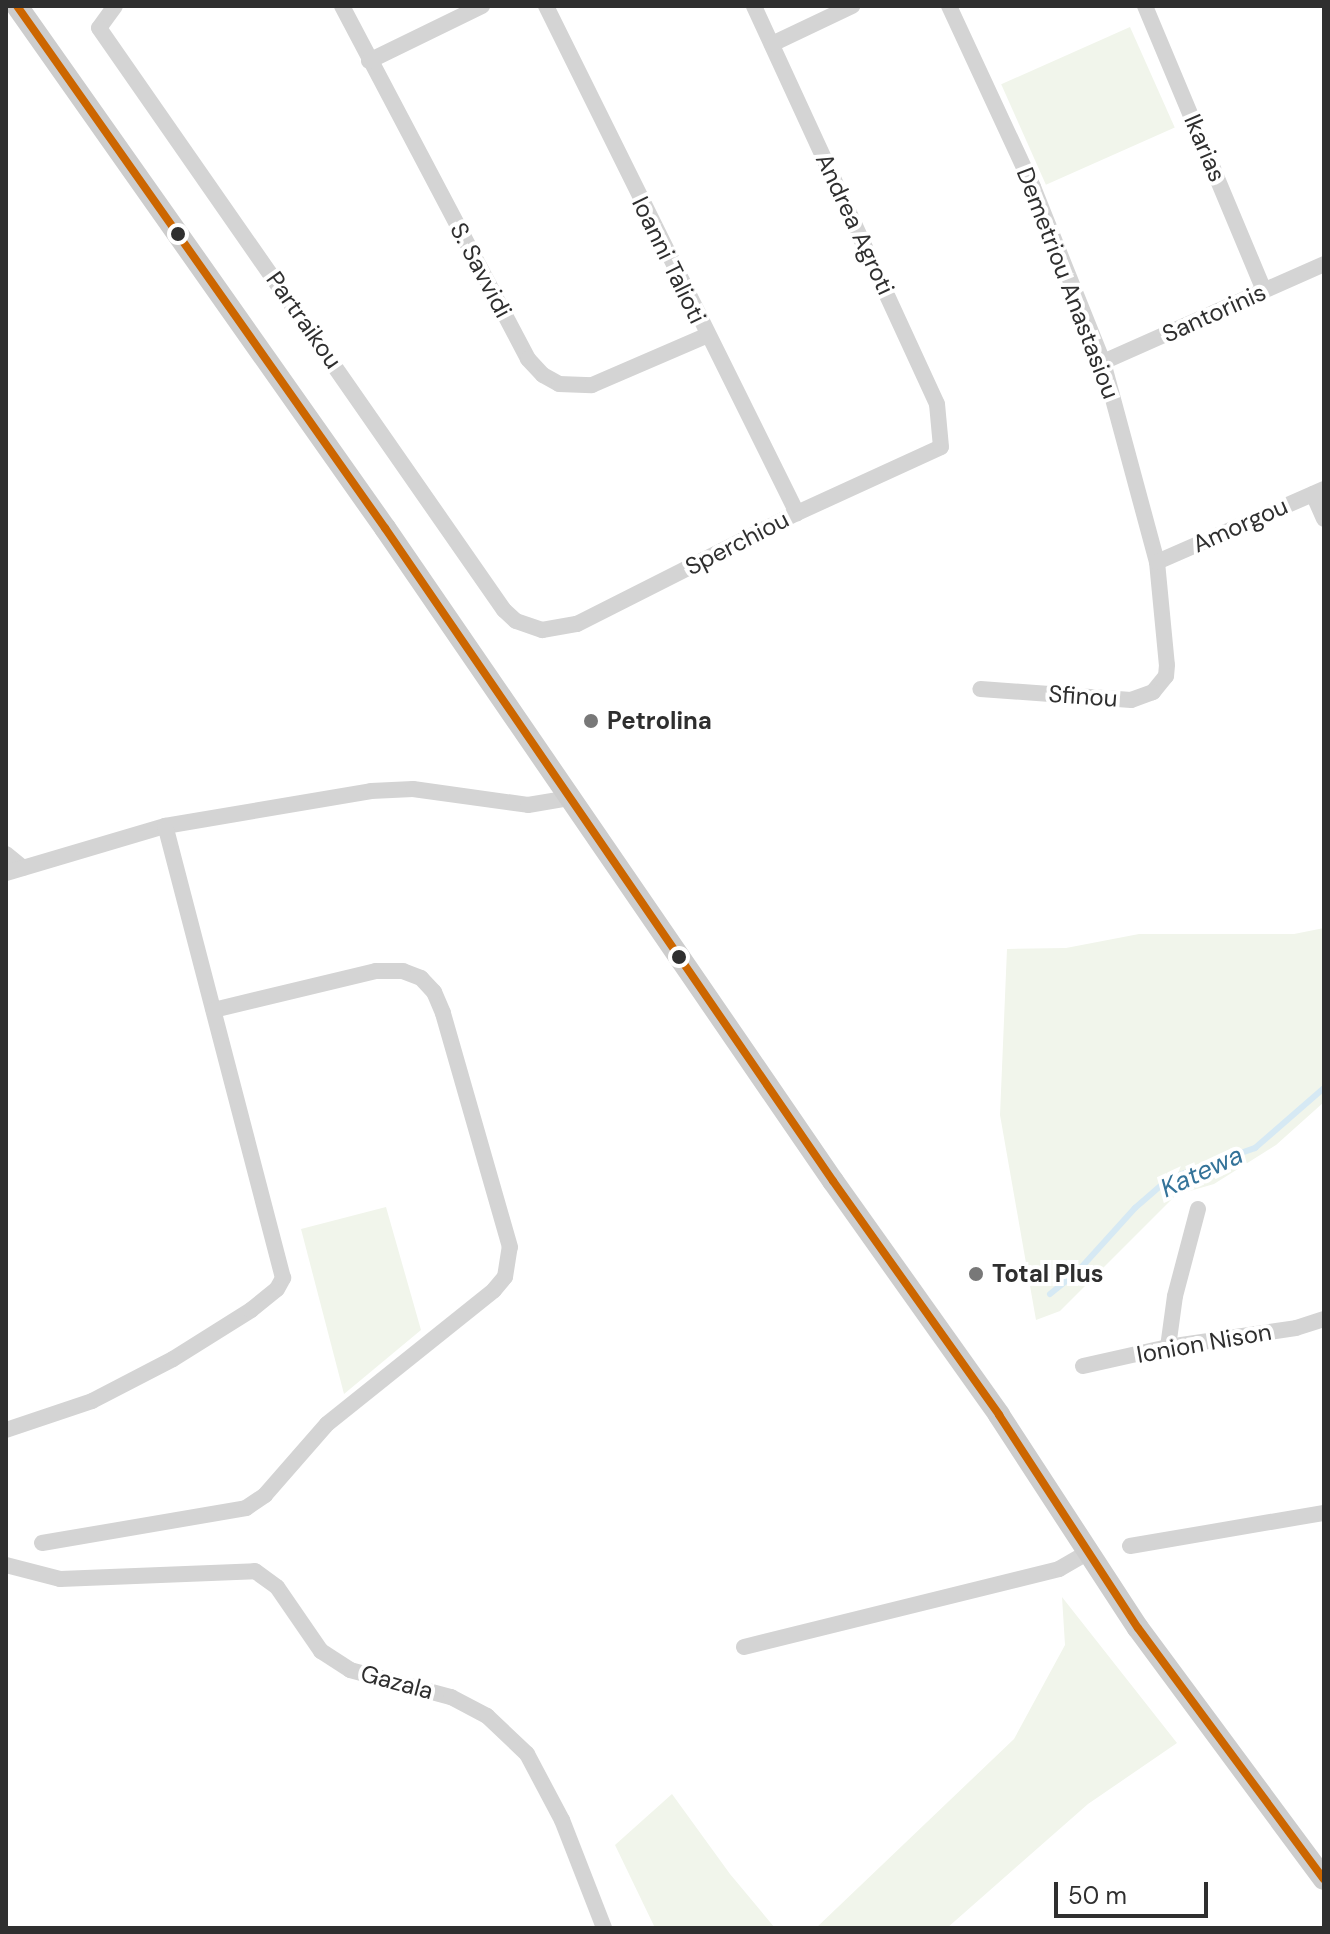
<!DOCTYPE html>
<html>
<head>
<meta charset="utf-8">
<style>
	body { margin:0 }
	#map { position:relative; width:1330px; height:1934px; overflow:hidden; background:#fff; font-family:"DM Sans",sans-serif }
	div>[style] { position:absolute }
	.green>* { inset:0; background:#f1f5eb; transform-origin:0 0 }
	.stream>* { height:6px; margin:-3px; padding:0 3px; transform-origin:3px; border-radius:3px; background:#d6e9f4 }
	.street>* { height:16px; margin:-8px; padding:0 8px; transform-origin:8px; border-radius:8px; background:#d4d4d4 }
	.secondary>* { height:22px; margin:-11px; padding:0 11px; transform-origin:11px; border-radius:11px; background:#cdcdcd }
	.bus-1>* { height:8px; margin:-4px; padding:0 4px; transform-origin:4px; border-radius:4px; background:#c60 }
	.dots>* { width:22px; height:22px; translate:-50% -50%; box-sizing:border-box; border:4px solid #fff; border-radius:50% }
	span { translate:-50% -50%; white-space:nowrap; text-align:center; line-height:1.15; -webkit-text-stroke:8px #fff; paint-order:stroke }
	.street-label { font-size:24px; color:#2f2f2f }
	.poi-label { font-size:24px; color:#2f2f2f; font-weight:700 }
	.left { translate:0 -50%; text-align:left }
	.water-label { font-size:26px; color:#347399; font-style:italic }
	.frame { position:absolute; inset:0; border:8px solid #2f2f2f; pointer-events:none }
	.scale { position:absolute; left:1054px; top:1882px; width:154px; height:36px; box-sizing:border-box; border:4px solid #2f2f2f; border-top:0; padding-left:10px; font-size:24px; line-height:28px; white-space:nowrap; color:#2f2f2f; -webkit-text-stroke:6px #fff; paint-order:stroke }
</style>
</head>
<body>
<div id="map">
	<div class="green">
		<div style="left:1130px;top:27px;width:110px;height:141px;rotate:66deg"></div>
		<div style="clip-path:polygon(1324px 928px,1324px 1102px,1276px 1145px,1214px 1184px,1176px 1195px,1060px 1311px,1036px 1320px,1000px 1115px,1007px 949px,1066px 948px,1139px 934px,1294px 934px)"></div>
		<div style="clip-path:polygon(386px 1207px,421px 1330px,344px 1394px,301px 1229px)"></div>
		<div style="clip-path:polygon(1062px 1597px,1177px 1743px,1088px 1804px,947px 1928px,816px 1928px,1014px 1739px,1065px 1645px)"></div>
		<div style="clip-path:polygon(672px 1794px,730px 1874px,775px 1928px,655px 1928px,615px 1845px)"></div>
	</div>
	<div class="stream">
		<div style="left:1050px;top:1294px;width:36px;rotate:-39deg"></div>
		<div style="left:1078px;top:1271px;width:85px;rotate:-47.9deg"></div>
		<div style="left:1135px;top:1208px;width:37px;rotate:-41deg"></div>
		<div style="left:1163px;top:1184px;width:18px;rotate:-29deg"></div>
		<div style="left:1179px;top:1175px;width:81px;rotate:-19.6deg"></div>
		<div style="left:1255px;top:1148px;width:91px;rotate:-41deg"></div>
	</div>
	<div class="street">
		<div style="left:115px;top:6px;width:27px;rotate:126deg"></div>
		<div style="left:99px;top:28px;width:709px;rotate:55.17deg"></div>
		<div style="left:504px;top:610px;width:16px;rotate:43deg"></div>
		<div style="left:516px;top:621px;width:28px;rotate:19deg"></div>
		<div style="left:542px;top:630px;width:36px;rotate:-10deg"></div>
		<div style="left:577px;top:624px;width:246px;rotate:-26.8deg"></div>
		<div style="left:797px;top:513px;width:158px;rotate:-24.6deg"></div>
		<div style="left:941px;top:447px;width:43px;rotate:-95.3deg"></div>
		<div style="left:937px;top:404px;width:438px;rotate:-114.7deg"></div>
		<div style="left:342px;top:6px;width:399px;rotate:62.2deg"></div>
		<div style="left:528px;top:359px;width:22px;rotate:47deg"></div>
		<div style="left:543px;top:375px;width:18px;rotate:29deg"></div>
		<div style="left:559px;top:384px;width:33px;rotate:2deg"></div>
		<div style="left:592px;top:385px;width:124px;rotate:-23.3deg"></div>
		<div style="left:546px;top:6px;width:566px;rotate:63.66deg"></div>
		<div style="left:949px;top:6px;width:200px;rotate:65.1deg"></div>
		<div style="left:1033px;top:187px;width:188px;rotate:68.2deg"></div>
		<div style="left:1103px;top:362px;width:207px;rotate:74.9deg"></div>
		<div style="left:1157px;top:562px;width:103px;rotate:84.5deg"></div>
		<div style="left:1167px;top:665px;width:11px;rotate:95deg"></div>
		<div style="left:1166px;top:676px;width:21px;rotate:129deg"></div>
		<div style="left:1153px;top:692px;width:23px;rotate:160deg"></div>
		<div style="left:1131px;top:700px;width:151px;rotate:-175.8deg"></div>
		<div style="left:1145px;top:6px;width:309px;rotate:67.3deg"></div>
		<div style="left:772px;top:44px;width:89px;rotate:-25.4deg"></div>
		<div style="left:369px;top:61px;width:126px;rotate:-26deg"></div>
		<div style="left:1103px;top:362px;width:242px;rotate:-23.9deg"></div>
		<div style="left:1313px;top:494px;width:27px;rotate:66deg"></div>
		<div style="left:1157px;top:562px;width:182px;rotate:-23.6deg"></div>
		<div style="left:6px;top:854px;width:22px;rotate:39deg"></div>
		<div style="left:6px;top:873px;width:166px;rotate:-16.5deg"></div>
		<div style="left:165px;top:826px;width:209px;rotate:-9.6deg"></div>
		<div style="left:371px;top:791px;width:42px;rotate:-2.7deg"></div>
		<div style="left:413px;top:789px;width:116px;rotate:7.9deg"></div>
		<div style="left:528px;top:805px;width:43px;rotate:-9.5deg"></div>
		<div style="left:1168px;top:1347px;width:51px;rotate:-82.2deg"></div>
		<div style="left:1175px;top:1296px;width:90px;rotate:-75.2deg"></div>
		<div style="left:1083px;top:1366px;width:87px;rotate:-12.6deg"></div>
		<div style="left:1168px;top:1347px;width:129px;rotate:-8.4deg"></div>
		<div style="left:1296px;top:1328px;width:29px;rotate:-18deg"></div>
		<div style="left:6px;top:1430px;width:91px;rotate:-18.6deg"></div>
		<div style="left:92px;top:1401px;width:91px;rotate:-27.4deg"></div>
		<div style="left:173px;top:1359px;width:92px;rotate:-32.1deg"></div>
		<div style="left:251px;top:1310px;width:33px;rotate:-39deg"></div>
		<div style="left:277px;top:1289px;width:13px;rotate:-61deg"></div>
		<div style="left:283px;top:1278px;width:467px;rotate:-104.6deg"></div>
		<div style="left:42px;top:1543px;width:207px;rotate:-9.7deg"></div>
		<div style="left:246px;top:1508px;width:23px;rotate:-34deg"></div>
		<div style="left:265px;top:1495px;width:94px;rotate:-48.9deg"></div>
		<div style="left:327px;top:1424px;width:214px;rotate:-38.7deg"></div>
		<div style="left:494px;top:1290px;width:17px;rotate:-50deg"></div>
		<div style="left:505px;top:1277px;width:30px;rotate:-81deg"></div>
		<div style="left:510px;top:1247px;width:243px;rotate:-106deg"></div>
		<div style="left:443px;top:1013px;width:23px;rotate:-113deg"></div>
		<div style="left:434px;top:992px;width:19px;rotate:-133deg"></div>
		<div style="left:421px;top:978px;width:19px;rotate:-159deg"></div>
		<div style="left:403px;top:971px;width:27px;rotate:180deg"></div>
		<div style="left:376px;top:971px;width:167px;rotate:166.5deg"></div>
		<div style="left:1130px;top:1546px;width:197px;rotate:-9.7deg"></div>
		<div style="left:6px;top:1565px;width:56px;rotate:14.5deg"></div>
		<div style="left:60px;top:1579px;width:195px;rotate:-2.3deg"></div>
		<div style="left:255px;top:1571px;width:27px;rotate:36deg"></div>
		<div style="left:277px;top:1587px;width:78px;rotate:55.5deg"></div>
		<div style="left:321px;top:1651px;width:35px;rotate:33deg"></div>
		<div style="left:350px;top:1670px;width:105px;rotate:15deg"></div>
		<div style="left:451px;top:1697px;width:41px;rotate:27.8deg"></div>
		<div style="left:487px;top:1716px;width:55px;rotate:43.5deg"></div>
		<div style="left:527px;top:1754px;width:75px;rotate:62.1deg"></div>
		<div style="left:562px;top:1820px;width:116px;rotate:68.7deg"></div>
		<div style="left:744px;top:1647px;width:325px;rotate:-13.9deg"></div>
		<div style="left:1059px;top:1569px;width:34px;rotate:-30deg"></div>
	</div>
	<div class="secondary">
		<div style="left:17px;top:6px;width:639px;rotate:54.82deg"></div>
		<div style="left:385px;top:528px;width:792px;rotate:55.55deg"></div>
		<div style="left:833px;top:1181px;width:287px;rotate:54.6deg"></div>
		<div style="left:999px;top:1415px;width:254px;rotate:56.9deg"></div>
		<div style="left:1138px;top:1628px;width:312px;rotate:53.5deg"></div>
	</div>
	<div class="bus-1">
		<div style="left:17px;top:6px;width:639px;rotate:54.82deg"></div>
		<div style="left:385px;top:528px;width:792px;rotate:55.55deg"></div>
		<div style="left:833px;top:1181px;width:287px;rotate:54.6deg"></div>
		<div style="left:999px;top:1415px;width:254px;rotate:56.9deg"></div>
		<div style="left:1138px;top:1628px;width:312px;rotate:53.5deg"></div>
	</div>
	<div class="dots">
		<div style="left:178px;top:234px;background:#2f2f2f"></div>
		<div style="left:591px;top:721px;background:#787878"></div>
		<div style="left:679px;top:957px;background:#2f2f2f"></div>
		<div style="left:976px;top:1274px;background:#787878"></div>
	</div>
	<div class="street-label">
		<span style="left:1205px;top:148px;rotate:67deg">Ikarias</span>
		<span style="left:855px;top:224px;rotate:65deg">Andrea Agroti</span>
		<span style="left:669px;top:260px;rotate:64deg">Ioanni Talioti</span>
		<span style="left:481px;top:270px;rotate:62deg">S. Savvidi</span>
		<span style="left:1068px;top:283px;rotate:69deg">Demetriou Anastasiou</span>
		<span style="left:1214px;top:313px;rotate:-24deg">Santorinis</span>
		<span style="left:304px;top:320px;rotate:55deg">Partraikou</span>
		<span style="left:1240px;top:525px;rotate:-24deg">Amorgou</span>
		<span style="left:737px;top:543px;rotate:-27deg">Sperchiou</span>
		<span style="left:1083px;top:696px;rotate:4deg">Sfinou</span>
		<span style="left:1204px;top:1343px;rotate:-10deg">Ionion Nison</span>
		<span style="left:397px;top:1682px;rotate:15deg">Gazala</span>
	</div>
	<div class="poi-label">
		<span class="left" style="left:607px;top:721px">Petrolina</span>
		<span class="left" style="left:992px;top:1274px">Total Plus</span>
	</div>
	<div class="water-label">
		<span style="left:1202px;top:1172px;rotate:-25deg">Katewa</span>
	</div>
	<div class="frame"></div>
	<div class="scale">50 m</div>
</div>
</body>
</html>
